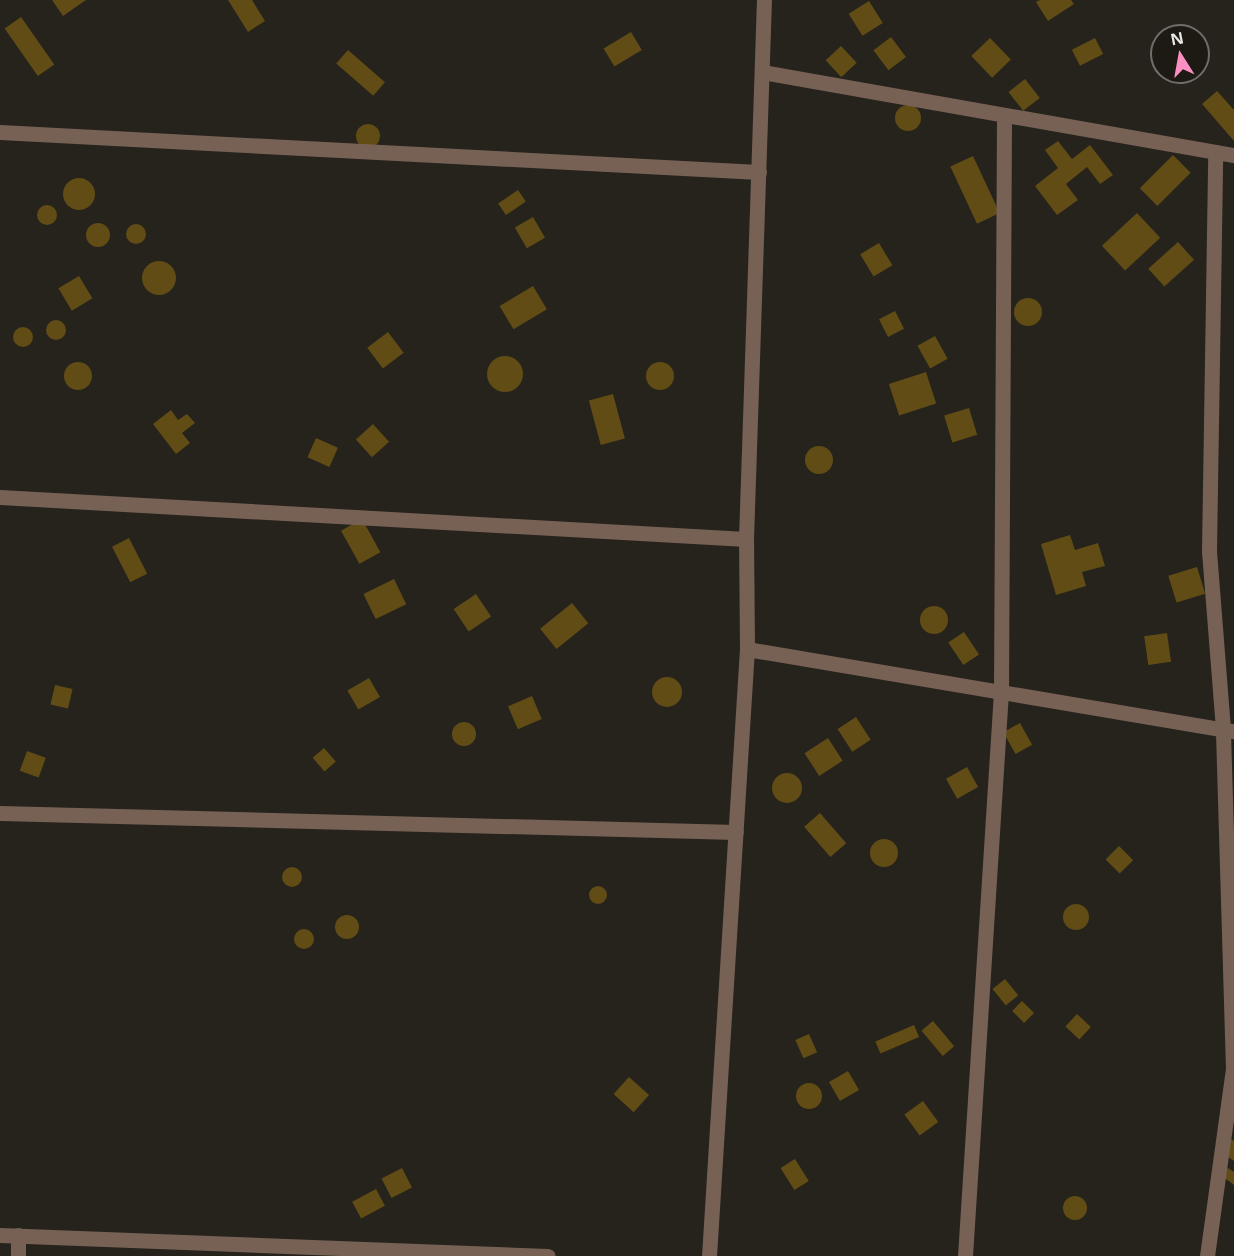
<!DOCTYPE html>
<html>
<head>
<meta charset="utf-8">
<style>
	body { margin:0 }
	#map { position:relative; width:1234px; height:1256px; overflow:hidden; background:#26231d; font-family:"Open Sans",sans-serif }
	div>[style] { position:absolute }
	.building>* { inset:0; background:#604c14; transform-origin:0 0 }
	.round { border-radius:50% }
	.minor>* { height:15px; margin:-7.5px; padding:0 7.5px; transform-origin:7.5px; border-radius:7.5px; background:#776155 }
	span { translate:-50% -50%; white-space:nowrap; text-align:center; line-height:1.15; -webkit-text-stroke:6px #1d1a14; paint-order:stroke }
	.north { position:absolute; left:1150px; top:24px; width:60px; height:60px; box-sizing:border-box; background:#1d1a14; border:2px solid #6f6d68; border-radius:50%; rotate:349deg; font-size:16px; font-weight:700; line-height:24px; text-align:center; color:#ebe9e5 }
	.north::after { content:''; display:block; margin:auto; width:21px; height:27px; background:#fb8fc4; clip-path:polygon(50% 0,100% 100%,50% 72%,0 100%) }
</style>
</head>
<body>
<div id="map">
	<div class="building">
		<div style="clip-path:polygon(52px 0,86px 0,63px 16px)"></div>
		<div style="clip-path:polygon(228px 0,252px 0,265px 21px,248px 32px)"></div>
		<div style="clip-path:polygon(1040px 0,1071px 0,1074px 4px,1048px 21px,1036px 2px)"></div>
		<div style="left:869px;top:1px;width:26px;height:24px;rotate:58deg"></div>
		<div style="left:21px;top:17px;width:58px;height:20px;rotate:55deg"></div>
		<div style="left:631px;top:32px;width:21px;height:32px;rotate:59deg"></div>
		<div style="left:891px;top:37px;width:25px;height:22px;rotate:53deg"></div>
		<div style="left:990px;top:38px;width:30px;height:26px;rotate:46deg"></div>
		<div style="left:1095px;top:38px;width:18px;height:26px;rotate:63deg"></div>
		<div style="left:841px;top:46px;width:23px;height:21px;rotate:47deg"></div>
		<div style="left:348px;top:50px;width:49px;height:18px;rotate:41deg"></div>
		<div style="left:1025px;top:79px;width:24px;height:21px;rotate:52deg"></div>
		<div style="clip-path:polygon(1217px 91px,1234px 110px,1234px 141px,1202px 104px)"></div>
		<div class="round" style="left:895px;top:105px;width:26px;height:26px"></div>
		<div class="round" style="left:356px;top:124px;width:24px;height:24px"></div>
		<div style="clip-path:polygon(1058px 141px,1072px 159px,1090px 145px,1113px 175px,1100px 184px,1087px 167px,1066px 184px,1078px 200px,1057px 215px,1035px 186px,1058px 168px,1045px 150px)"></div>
		<div style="left:1173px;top:155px;width:25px;height:47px;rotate:45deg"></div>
		<div style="left:973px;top:156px;width:63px;height:25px;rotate:65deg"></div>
		<div class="round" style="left:63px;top:178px;width:32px;height:32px"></div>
		<div style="left:518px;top:190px;width:14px;height:24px;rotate:56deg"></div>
		<div class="round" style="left:37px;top:205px;width:20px;height:20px"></div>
		<div style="left:1137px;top:213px;width:34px;height:48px;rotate:47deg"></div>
		<div style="left:533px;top:217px;width:24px;height:21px;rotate:60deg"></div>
		<div class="round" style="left:86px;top:223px;width:24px;height:24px"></div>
		<div class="round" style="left:126px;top:224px;width:20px;height:20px"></div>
		<div style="left:1178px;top:242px;width:24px;height:40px;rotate:48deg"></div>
		<div style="left:879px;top:243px;width:26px;height:22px;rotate:59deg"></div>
		<div class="round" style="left:142px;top:261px;width:34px;height:34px"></div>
		<div style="left:79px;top:276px;width:26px;height:24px;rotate:59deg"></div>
		<div style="left:533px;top:286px;width:27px;height:39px;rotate:59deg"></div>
		<div class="round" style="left:1014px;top:298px;width:28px;height:28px"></div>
		<div style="left:895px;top:311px;width:20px;height:18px;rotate:63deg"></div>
		<div class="round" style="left:46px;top:320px;width:20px;height:20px"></div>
		<div class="round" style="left:13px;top:327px;width:20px;height:20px"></div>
		<div style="left:388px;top:332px;width:26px;height:26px;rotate:53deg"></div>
		<div style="left:935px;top:336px;width:26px;height:20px;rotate:61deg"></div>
		<div class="round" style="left:487px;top:356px;width:36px;height:36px"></div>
		<div class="round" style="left:646px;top:362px;width:28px;height:28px"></div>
		<div class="round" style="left:64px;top:362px;width:28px;height:28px"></div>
		<div style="left:926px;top:372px;width:33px;height:39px;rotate:72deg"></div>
		<div style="left:613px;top:394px;width:46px;height:25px;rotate:75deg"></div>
		<div style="left:969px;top:408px;width:28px;height:26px;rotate:73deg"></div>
		<div style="clip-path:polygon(171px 410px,178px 420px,187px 414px,195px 423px,182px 433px,190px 443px,176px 454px,153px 424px)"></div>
		<div style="left:373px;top:424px;width:24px;height:23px;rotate:48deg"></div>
		<div style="left:316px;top:438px;width:24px;height:21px;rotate:24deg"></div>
		<div class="round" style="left:805px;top:446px;width:28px;height:28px"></div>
		<div style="left:362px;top:519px;width:38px;height:24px;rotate:61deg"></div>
		<div style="clip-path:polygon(1070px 535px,1075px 550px,1098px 543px,1105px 566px,1082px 572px,1086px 586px,1056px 595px,1041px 544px)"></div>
		<div style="left:129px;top:538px;width:40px;height:19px;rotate:63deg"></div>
		<div style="left:1197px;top:567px;width:28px;height:30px;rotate:73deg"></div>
		<div style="left:394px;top:579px;width:28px;height:34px;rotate:64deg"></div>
		<div style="left:476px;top:594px;width:27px;height:27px;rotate:56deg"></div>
		<div style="left:572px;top:603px;width:26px;height:41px;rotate:51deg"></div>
		<div class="round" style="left:920px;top:606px;width:28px;height:28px"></div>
		<div style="left:964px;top:632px;width:27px;height:19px;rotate:56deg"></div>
		<div style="left:1167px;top:633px;width:29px;height:23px;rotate:82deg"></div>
		<div class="round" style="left:652px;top:677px;width:30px;height:30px"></div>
		<div style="left:369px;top:678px;width:22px;height:25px;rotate:60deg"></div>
		<div style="left:55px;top:685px;width:18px;height:20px;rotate:13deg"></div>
		<div style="left:532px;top:696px;width:25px;height:26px;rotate:67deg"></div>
		<div style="left:856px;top:717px;width:27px;height:22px;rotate:57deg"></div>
		<div class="round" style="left:452px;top:722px;width:24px;height:24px"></div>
		<div style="left:1020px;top:723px;width:25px;height:19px;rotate:61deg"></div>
		<div style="left:828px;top:738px;width:27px;height:28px;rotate:57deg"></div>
		<div style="left:324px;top:748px;width:18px;height:15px;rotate:49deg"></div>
		<div style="left:27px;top:751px;width:20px;height:21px;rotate:20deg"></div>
		<div style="left:967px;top:767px;width:23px;height:24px;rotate:61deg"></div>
		<div class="round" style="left:772px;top:773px;width:30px;height:30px"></div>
		<div style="left:820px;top:813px;width:40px;height:21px;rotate:49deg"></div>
		<div class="round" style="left:870px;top:839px;width:28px;height:28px"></div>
		<div style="left:1119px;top:846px;width:20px;height:19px;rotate:45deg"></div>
		<div class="round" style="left:282px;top:867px;width:20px;height:20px"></div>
		<div class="round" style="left:589px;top:886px;width:18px;height:18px"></div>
		<div class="round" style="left:1063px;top:904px;width:26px;height:26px"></div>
		<div class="round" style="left:335px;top:915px;width:24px;height:24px"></div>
		<div class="round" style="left:294px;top:929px;width:20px;height:20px"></div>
		<div style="left:1005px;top:979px;width:21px;height:16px;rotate:51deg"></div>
		<div style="left:1022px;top:1001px;width:17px;height:14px;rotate:45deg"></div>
		<div style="left:1077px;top:1014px;width:19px;height:17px;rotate:43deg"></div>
		<div style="left:933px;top:1021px;width:33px;height:15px;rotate:50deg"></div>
		<div style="left:914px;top:1025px;width:13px;height:42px;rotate:67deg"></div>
		<div style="left:809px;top:1034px;width:20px;height:15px;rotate:66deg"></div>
		<div style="left:848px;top:1071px;width:22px;height:22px;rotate:60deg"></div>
		<div style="left:629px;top:1077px;width:27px;height:23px;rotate:42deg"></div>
		<div class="round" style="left:796px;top:1083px;width:26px;height:26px"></div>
		<div style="left:923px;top:1101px;width:26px;height:23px;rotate:54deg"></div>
		<div style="clip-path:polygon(1231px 1139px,1234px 1141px,1234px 1161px,1222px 1153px)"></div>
		<div style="left:795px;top:1159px;width:26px;height:17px;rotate:58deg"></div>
		<div style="left:402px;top:1168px;width:22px;height:23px;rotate:63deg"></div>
		<div style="clip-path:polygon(1228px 1168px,1234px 1172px,1234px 1185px,1222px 1176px)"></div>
		<div style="left:376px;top:1189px;width:19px;height:27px;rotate:62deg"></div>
		<div class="round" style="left:1063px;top:1196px;width:24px;height:24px"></div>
	</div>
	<div class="minor">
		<div style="left:762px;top:72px;width:479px;rotate:10deg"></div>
		<div style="left:0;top:132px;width:760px;rotate:3.02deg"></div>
		<div style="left:0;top:497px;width:747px;rotate:3.22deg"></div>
		<div style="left:747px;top:649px;width:494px;rotate:9.6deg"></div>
		<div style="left:0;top:813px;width:736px;rotate:1.48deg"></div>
		<div style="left:0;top:1235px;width:548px;rotate:2.19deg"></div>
		<div style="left:18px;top:1256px;width:21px;rotate:-90deg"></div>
		<div style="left:709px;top:1256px;width:608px;rotate:-86.42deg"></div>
		<div style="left:747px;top:649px;width:110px;rotate:-90.5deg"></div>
		<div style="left:746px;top:539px;width:539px;rotate:-88.09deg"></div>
		<div style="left:965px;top:1256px;width:565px;rotate:-86.35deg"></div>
		<div style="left:1001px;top:692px;width:577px;rotate:-89.7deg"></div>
		<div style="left:1207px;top:1256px;width:189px;rotate:-82.1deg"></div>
		<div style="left:1233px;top:1069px;width:340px;rotate:-91.7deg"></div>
		<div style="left:1223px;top:729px;width:179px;rotate:-94.5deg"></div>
		<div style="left:1209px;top:551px;width:399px;rotate:-89.1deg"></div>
	</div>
	<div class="north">N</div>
</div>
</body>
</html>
